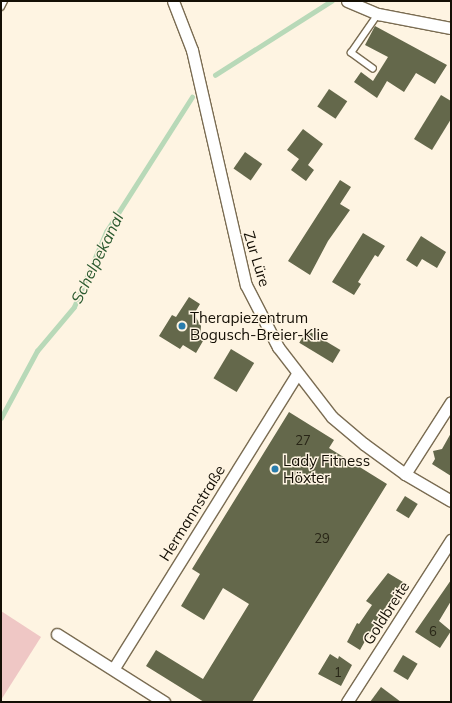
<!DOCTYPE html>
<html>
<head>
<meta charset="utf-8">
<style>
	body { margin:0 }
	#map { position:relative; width:452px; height:703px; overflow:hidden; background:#fef4e2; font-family:Mulish,sans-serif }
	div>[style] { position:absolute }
	.green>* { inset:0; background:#efc7c5 }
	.stream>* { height:4.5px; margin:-2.25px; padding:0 2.25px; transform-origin:2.25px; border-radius:2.25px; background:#b8d9b8 }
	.building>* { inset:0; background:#64684b; transform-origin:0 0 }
	.roads { filter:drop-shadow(1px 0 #7a6c52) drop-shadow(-1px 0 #7a6c52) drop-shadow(0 1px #7a6c52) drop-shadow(0 -1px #7a6c52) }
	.lane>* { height:5.5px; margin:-2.75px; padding:0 2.75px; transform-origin:2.75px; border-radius:2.75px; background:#fff }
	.street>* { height:11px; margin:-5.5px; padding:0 5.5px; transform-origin:5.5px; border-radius:5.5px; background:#fff }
	.dots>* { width:11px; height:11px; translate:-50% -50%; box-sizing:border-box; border:2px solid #fef4e2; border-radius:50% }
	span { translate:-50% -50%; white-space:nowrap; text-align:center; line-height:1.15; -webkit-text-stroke:3px #fef4e2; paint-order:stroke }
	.number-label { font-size:13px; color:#282516 }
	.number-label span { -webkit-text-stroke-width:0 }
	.street-label { font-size:15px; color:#140f05 }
	.poi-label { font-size:15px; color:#140f05 }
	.left { translate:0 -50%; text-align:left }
	.water-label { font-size:16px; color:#2a592e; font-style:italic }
	.frame { position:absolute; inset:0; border:2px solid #140f05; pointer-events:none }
</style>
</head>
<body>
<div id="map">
	<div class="green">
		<div style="clip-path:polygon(1px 611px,41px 637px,1px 700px)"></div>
	</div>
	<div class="stream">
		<div style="left:215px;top:75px;width:138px;rotate:-32.5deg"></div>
		<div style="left:1px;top:418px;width:76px;rotate:-61.8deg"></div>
		<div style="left:37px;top:351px;width:57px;rotate:-49.9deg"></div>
		<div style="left:74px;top:307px;width:82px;rotate:-66.9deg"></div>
		<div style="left:106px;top:232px;width:160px;rotate:-57.5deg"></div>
	</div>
	<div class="building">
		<div style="clip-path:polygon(375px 26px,447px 65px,435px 84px,416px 73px,404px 92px,387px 81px,377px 98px,354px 82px,361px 72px,373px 81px,388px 57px,365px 45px)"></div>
		<div style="left:329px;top:89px;width:22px;height:21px;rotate:34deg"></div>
		<div style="clip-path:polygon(441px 95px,451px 101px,451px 119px,432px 150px,414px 139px)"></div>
		<div style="clip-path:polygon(303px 129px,323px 144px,308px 165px,314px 170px,306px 181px,291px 170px,299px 159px,287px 150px)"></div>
		<div style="left:245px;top:152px;width:21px;height:20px;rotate:35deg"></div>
		<div style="clip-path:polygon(340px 180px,351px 187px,340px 204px,350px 210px,328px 241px,310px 275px,288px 261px)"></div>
		<div style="clip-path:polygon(363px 233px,385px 246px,378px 257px,375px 255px,358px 282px,361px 284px,354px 295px,332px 282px)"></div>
		<div style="clip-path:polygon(421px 236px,446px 252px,437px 268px,422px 259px,417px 267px,406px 260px)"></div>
		<div style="clip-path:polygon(189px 297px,200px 304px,194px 314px,201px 326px,200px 339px,203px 341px,196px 353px,183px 345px,180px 349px,159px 336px,172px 315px,176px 317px)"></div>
		<div style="left:307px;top:330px;width:39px;height:15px;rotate:31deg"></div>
		<div style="left:231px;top:349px;width:27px;height:34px;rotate:31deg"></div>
		<div style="clip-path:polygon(289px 412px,334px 440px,329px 448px,387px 484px,252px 702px,204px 702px,146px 666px,156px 650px,203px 679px,249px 604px,223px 588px,204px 620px,181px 606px,200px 574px,192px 569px)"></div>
		<div style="clip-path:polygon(451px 433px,451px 476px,432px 464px,435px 459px,433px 451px,442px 449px)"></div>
		<div style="left:405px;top:496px;width:15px;height:17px;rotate:32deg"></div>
		<div style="clip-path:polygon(388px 573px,403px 582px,377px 620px,360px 650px,347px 642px,357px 623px,359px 624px,372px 605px,366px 601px)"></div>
		<div style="clip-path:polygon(451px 580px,451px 601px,439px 621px,451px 631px,440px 648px,415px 632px)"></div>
		<div style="clip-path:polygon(330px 654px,338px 659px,339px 656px,352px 665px,341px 686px,318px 674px)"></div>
		<div style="left:403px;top:655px;width:17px;height:19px;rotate:31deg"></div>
		<div style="clip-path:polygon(381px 687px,401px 702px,370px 702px)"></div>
	</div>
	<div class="roads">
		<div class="lane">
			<div style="left:1px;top:7px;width:7px;rotate:-63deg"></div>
			<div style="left:373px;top:69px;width:27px;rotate:-144deg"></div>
			<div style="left:351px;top:53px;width:47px;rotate:-55.3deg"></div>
		</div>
		<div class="street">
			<div style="left:173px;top:1px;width:53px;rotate:68.8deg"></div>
			<div style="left:192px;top:50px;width:241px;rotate:77.1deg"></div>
			<div style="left:246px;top:285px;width:70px;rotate:62.7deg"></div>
			<div style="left:278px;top:347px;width:88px;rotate:52.4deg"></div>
			<div style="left:332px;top:417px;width:42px;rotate:40.2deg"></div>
			<div style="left:364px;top:444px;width:51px;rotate:36.2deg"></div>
			<div style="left:405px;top:474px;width:53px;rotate:30.4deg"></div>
			<div style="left:347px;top:1px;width:34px;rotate:23deg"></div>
			<div style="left:378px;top:14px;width:74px;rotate:10.9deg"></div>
			<div style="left:405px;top:474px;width:85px;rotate:-57.4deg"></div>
			<div style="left:57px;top:634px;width:127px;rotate:32.4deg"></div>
			<div style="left:114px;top:668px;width:346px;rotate:-58.1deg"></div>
			<div style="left:347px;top:702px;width:193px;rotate:-57.3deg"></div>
		</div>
	</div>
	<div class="dots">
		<div style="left:182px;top:326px;background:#2a7dad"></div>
		<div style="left:275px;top:469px;background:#2a7dad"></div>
	</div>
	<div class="number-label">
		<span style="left:303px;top:440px">27</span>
		<span style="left:322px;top:538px">29</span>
		<span style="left:433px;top:631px">6</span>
		<span style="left:338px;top:672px">1</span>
	</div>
	<div class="street-label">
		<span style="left:257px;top:259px;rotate:73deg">Zur Lüre</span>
		<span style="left:192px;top:513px;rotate:-58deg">Hermannstraße</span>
		<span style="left:386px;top:613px;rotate:-57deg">Goldbreite</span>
	</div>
	<div class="poi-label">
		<span class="left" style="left:190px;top:326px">Therapiezentrum<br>Bogusch-Breier-Klie</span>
		<span class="left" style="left:283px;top:469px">Lady Fitness<br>Höxter</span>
	</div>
	<div class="water-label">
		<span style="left:97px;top:258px;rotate:-64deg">Schelpekanal</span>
	</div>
	<div class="frame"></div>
</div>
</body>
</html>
